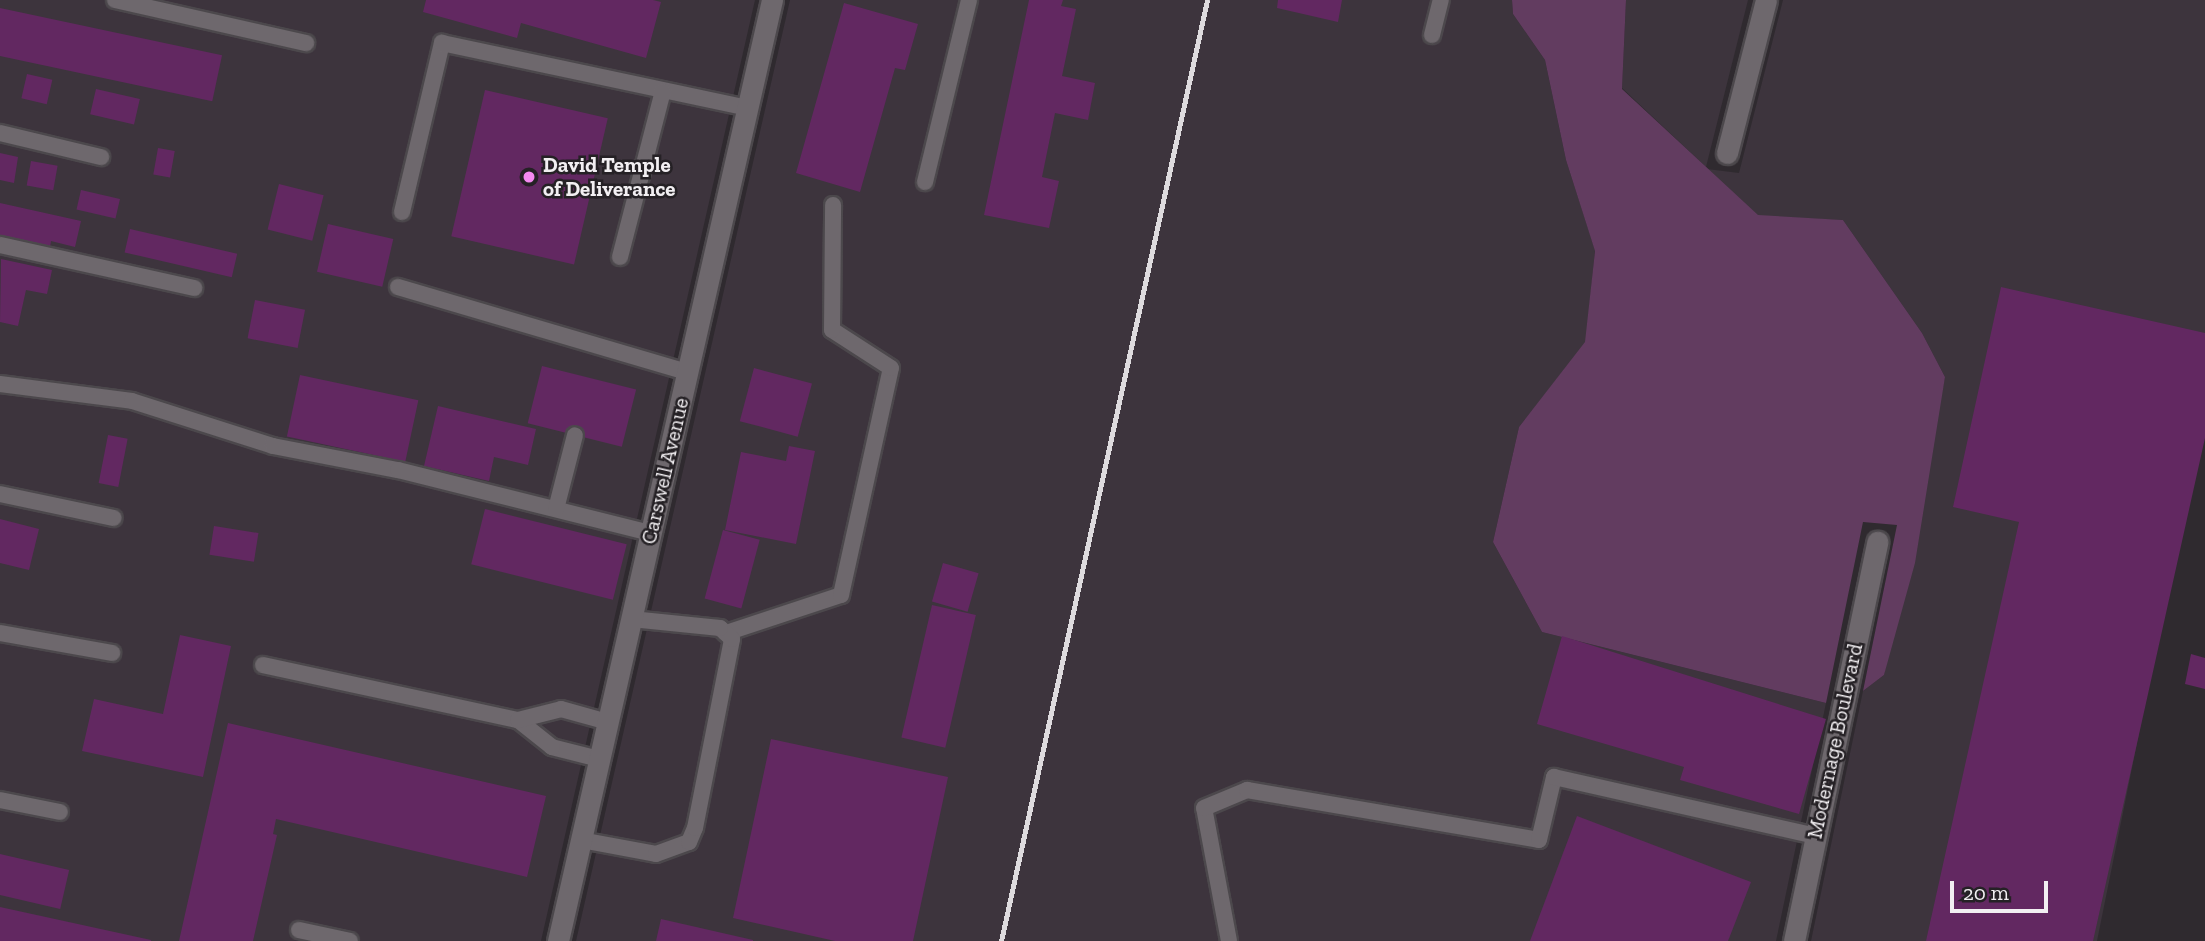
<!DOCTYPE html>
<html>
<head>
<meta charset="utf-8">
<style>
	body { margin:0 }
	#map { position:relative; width:2205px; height:941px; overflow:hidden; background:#2f2a2f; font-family:"Zilla Slab",serif }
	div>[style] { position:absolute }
	.built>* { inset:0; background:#3d343d }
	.green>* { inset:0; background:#623c60 }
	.building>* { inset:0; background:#622861; transform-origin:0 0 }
	.roads { filter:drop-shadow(2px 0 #4c484c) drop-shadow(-2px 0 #4c484c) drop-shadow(0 2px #4c484c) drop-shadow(0 -2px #4c484c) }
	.lane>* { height:16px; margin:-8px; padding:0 8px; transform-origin:8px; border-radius:8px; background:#6e686d }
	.street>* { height:21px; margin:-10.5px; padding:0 10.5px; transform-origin:10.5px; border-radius:10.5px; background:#6e686d }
	.secondary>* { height:21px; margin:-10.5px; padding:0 10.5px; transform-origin:10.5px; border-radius:10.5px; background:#6e686d }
	.rail>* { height:5px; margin:-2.5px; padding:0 2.5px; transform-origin:2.5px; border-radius:2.5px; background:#dedbde }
	.dots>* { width:19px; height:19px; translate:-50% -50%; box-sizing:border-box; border:4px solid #252125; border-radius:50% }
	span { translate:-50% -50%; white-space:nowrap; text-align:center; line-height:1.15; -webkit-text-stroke:5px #252125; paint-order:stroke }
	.poi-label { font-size:21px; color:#f2eff2; font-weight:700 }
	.left { translate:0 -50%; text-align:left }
	.street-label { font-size:21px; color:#f2eff2 }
	.scale { position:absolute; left:1950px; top:881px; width:98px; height:32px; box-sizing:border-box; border:4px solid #f2eff2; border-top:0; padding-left:9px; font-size:21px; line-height:24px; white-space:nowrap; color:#f2eff2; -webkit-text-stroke:5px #252125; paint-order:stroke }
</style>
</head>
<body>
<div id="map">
	<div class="built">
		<div style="clip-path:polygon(0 0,755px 0,541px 941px,0 941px)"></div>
		<div style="clip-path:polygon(790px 0,1512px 0,1513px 14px,1545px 60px,1566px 160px,1595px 250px,1586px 342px,1519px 427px,1493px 542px,1542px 632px,1826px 703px,1776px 941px,576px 941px)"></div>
		<div style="clip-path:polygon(1626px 0,1748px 0,1706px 167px,1622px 88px)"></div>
		<div style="clip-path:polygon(1783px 0,2205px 0,2205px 407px,2097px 941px,1811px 941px,1863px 691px,1884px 675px,1945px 377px,1922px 333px,1843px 220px,1758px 216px,1707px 169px,1739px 173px)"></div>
	</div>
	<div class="green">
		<div style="clip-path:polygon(1512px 0,1626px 0,1622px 89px,1758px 215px,1843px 220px,1922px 333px,1945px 377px,1915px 563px,1884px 675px,1863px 691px,1897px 525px,1863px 522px,1826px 703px,1542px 632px,1493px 542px,1519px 427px,1585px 342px,1595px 251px,1566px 160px,1545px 60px,1513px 14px)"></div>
	</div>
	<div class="building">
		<div style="clip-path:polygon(426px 0,653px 0,661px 2px,646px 58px,521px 23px,517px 38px,423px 12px)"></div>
		<div style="clip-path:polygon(1029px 0,1063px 0,1061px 6px,1076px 9px,1062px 76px,1095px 83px,1088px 120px,1055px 113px,1042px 177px,1059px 181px,1049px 228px,984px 215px)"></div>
		<div style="clip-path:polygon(1278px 0,1342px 0,1338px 22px,1277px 8px)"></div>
		<div style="clip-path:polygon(844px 3px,918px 24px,905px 70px,895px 68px,860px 192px,796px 173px)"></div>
		<div style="left:0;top:8px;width:227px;height:47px;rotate:12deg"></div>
		<div style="left:27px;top:74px;width:26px;height:25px;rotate:13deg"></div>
		<div style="left:96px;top:89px;width:45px;height:26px;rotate:13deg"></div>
		<div style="left:485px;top:90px;width:126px;height:150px;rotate:13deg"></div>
		<div style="left:158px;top:148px;width:17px;height:27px;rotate:10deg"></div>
		<div style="clip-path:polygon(0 153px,18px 157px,14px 183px,0 180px)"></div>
		<div style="left:31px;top:161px;width:27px;height:25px;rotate:10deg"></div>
		<div style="left:279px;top:184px;width:46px;height:47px;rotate:14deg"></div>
		<div style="left:81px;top:190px;width:40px;height:20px;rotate:13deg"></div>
		<div style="clip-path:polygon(0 203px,81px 221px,75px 247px,51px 241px,50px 247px,0 236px)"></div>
		<div style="left:328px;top:224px;width:67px;height:49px;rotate:13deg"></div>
		<div style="left:130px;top:229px;width:110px;height:24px;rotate:13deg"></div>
		<div style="clip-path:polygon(1px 259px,52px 270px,47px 294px,26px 290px,18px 326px,0 322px)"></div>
		<div style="clip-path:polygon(2001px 287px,2205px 333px,2205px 438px,2093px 941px,1926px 941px,2019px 522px,1953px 507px)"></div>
		<div style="left:255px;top:300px;width:51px;height:39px;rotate:11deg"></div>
		<div style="left:542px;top:366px;width:97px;height:59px;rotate:14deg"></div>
		<div style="left:754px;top:368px;width:60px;height:55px;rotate:15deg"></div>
		<div style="left:300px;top:375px;width:121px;height:63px;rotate:12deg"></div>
		<div style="clip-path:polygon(438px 406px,536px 429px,528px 465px,494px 457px,489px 481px,424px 466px)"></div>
		<div style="left:108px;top:435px;width:20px;height:49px;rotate:11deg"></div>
		<div style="clip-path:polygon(789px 446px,815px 451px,796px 544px,725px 530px,741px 452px,786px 461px)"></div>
		<div style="left:485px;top:509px;width:146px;height:57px;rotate:14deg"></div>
		<div style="clip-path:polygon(0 519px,39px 529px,29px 570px,0 563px)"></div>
		<div style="left:214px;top:526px;width:45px;height:29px;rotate:9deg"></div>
		<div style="left:723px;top:530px;width:38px;height:71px;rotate:15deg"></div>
		<div style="left:943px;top:563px;width:37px;height:40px;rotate:16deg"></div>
		<div style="left:932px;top:605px;width:45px;height:136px;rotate:13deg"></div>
		<div style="clip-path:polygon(180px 635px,231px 646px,203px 777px,82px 751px,94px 699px,163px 714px)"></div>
		<div style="clip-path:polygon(1562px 636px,1826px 719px,1799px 814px,1680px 780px,1684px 767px,1537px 724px)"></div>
		<div style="clip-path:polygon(2191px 654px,2205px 658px,2205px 689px,2185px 684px)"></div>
		<div style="clip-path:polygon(228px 723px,546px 796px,527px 877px,276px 819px,273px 834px,277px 835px,253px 941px,179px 941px)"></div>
		<div style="clip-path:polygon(771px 739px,948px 777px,913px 941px,835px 941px,733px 918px)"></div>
		<div style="clip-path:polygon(1577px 816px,1751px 882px,1728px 941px,1530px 941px)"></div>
		<div style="left:0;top:854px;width:71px;height:40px;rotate:13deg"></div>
		<div style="clip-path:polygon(0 907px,151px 940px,151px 941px,0 941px)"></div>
		<div style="clip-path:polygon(661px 919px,753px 940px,753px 941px,656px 941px)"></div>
	</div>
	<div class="roads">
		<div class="lane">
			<div style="left:115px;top:0;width:196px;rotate:12.7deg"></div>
			<div style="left:1432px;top:35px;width:36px;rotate:-76deg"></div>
			<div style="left:0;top:133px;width:104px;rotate:13.4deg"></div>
			<div style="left:925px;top:182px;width:187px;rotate:-76.4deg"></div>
			<div style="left:402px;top:212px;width:174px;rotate:-76.7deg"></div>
			<div style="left:442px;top:43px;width:312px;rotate:12deg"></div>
			<div style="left:0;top:245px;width:199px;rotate:12.5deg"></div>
			<div style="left:620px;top:257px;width:171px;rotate:-75.5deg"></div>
			<div style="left:398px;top:287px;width:301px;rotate:16.4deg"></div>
			<div style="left:0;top:384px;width:133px;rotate:7.3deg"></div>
			<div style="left:132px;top:401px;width:148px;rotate:17.7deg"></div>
			<div style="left:273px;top:446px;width:127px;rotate:10.9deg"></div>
			<div style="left:398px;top:470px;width:261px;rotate:14deg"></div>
			<div style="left:0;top:494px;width:116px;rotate:11.9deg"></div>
			<div style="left:556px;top:509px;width:76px;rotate:-75.6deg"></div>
			<div style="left:0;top:633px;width:114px;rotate:10.1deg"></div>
			<div style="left:726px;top:633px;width:121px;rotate:-18.3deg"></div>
			<div style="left:841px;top:595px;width:232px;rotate:-77.6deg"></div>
			<div style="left:891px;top:368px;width:70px;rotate:-147.2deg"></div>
			<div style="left:832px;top:330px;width:125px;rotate:-89.5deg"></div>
			<div style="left:263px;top:665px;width:261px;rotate:12.2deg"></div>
			<div style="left:599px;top:759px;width:49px;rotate:-165.7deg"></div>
			<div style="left:552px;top:747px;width:43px;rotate:-141.5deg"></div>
			<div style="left:518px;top:720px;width:44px;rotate:-14.3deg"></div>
			<div style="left:561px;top:709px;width:49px;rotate:15.5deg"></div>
			<div style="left:0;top:800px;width:61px;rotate:11.3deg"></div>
			<div style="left:581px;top:840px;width:76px;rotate:10.6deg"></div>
			<div style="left:656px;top:854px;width:35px;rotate:-20deg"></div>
			<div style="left:689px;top:842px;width:15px;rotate:-67deg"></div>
			<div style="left:695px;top:828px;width:193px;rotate:-78.9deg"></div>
			<div style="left:732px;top:639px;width:16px;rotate:-137deg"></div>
			<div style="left:720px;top:628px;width:89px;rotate:-174.2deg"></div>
			<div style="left:299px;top:930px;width:52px;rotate:12.2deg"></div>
			<div style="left:1229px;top:941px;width:135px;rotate:-100.6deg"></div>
			<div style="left:1204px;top:808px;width:47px;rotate:-22.7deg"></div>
			<div style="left:1247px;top:790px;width:296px;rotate:9.7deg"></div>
			<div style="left:1539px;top:840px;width:65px;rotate:-76.6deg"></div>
			<div style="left:1554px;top:777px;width:269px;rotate:12.7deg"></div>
		</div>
		<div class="street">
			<div style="left:1727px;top:153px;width:158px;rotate:-75.7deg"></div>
			<div style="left:1794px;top:941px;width:408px;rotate:-78.2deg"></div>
		</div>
		<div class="secondary">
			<div style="left:558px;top:941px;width:965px;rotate:-77.19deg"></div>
		</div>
	</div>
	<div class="rail">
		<div style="left:1001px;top:941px;width:963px;rotate:-77.65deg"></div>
	</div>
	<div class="dots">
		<div style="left:529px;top:177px;background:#f489f0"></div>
	</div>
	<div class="poi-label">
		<span class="left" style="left:543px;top:177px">David Temple<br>of Deliverance</span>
	</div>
	<div class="street-label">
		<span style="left:665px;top:471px;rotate:-77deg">Carswell Avenue</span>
		<span style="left:1835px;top:741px;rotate:-78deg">Modernage Boulevard</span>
	</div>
	<div class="scale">20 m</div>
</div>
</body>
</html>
